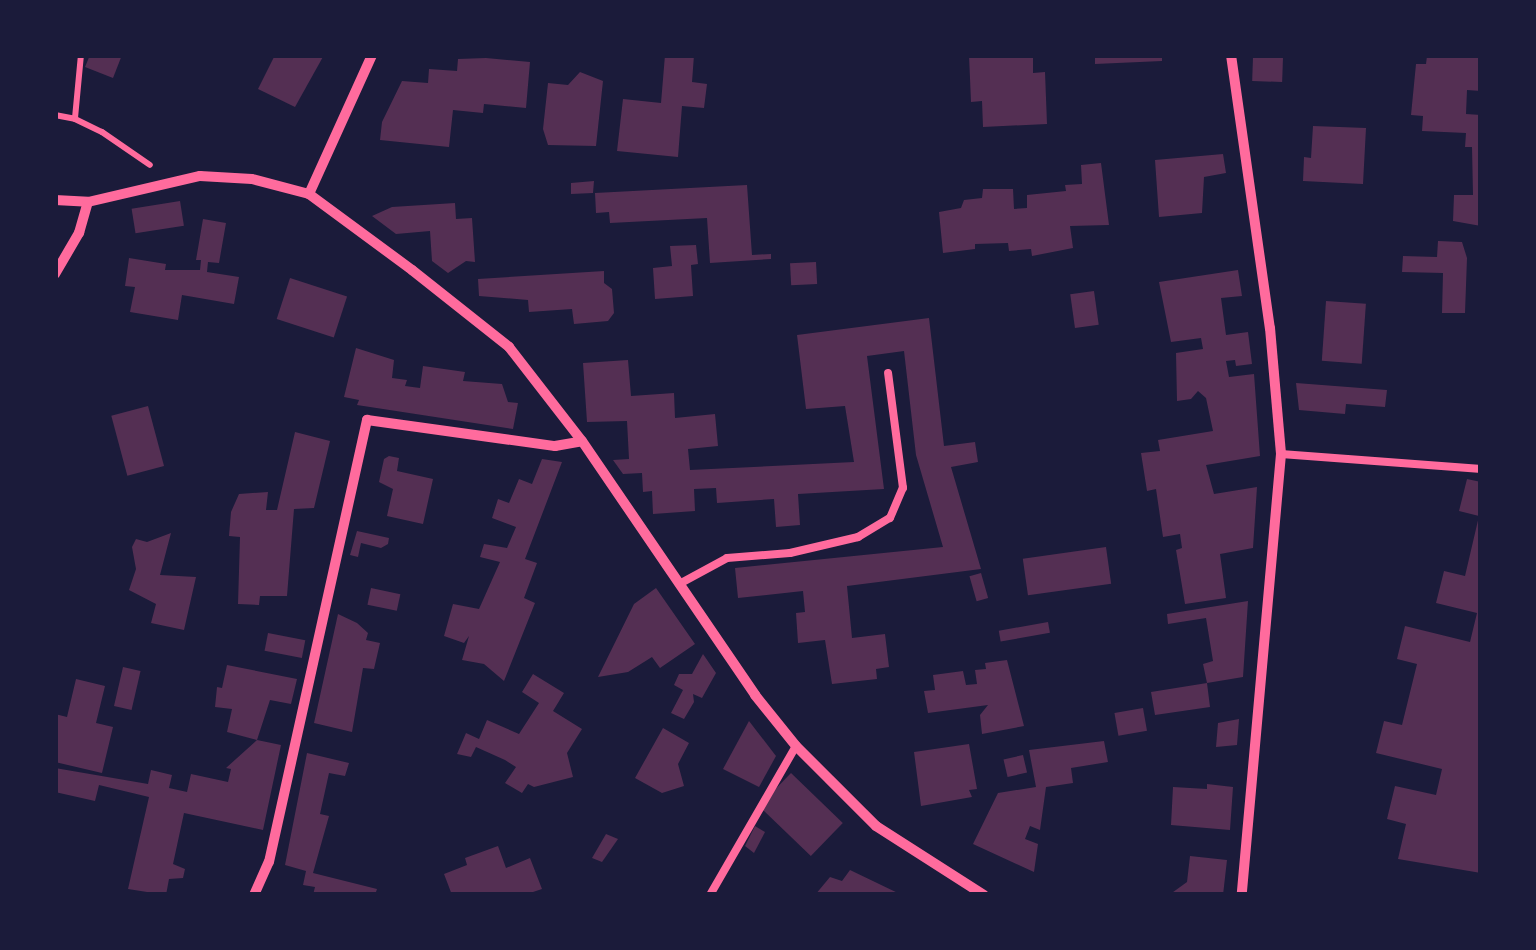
<!DOCTYPE html>
<html>
<head>
<meta charset="utf-8">
<style>
	body { margin:0 }
	#map { position:relative; width:1536px; height:950px; overflow:hidden; background:#1b1b3a; font-family:"Space Grotesk",sans-serif }
	div>[style] { position:absolute }
	.building>* { inset:0; background:#542f53; transform-origin:0 0 }
	.path>* { height:6px; margin:-3px; padding:0 3px; transform-origin:3px; border-radius:3px; background:#ff6b9d }
	.service>* { height:8px; margin:-4px; padding:0 4px; transform-origin:4px; border-radius:4px; background:#ff6b9d }
	.minor>* { height:10px; margin:-5px; padding:0 5px; transform-origin:5px; border-radius:5px; background:#ff6b9d }
	span { translate:-50% -50%; white-space:nowrap; text-align:center; line-height:1.15; -webkit-text-stroke:8px #1b1b3a; paint-order:stroke }
	.frame { position:absolute; inset:0; border:58px solid #1b1b3a; pointer-events:none }
</style>
</head>
<body>
<div id="map">
	<div class="building">
		<div style="clip-path:polygon(90px 55px,122px 55px,113px 78px,85px 67px)"></div>
		<div style="clip-path:polygon(275px 55px,324px 55px,295px 107px,258px 89px)"></div>
		<div style="clip-path:polygon(665px 55px,694px 55px,692px 82px,707px 84px,704px 108px,682px 106px,678px 157px,617px 151px,623px 99px,661px 103px)"></div>
		<div style="clip-path:polygon(969px 55px,1033px 55px,1033px 73px,1045px 72px,1047px 124px,983px 127px,982px 101px,971px 102px)"></div>
		<div style="clip-path:polygon(1095px 55px,1162px 55px,1162px 61px,1095px 64px)"></div>
		<div style="clip-path:polygon(1432px 55px,1481px 55px,1481px 91px,1467px 90px,1466px 114px,1481px 115px,1481px 226px,1453px 221px,1454px 195px,1473px 195px,1472px 147px,1465px 147px,1466px 133px,1422px 131px,1423px 116px,1411px 115px,1416px 64px,1426px 64px,1427px 56px)"></div>
		<div style="left:1253px;top:57px;width:30px;height:24px;rotate:2deg"></div>
		<div style="clip-path:polygon(486px 58px,530px 62px,526px 108px,484px 104px,483px 113px,453px 110px,449px 147px,380px 140px,382px 122px,402px 81px,428px 83px,429px 69px,457px 71px,458px 59px)"></div>
		<div style="clip-path:polygon(580px 72px,603px 81px,596px 146px,548px 145px,543px 129px,548px 83px,568px 85px)"></div>
		<div style="clip-path:polygon(1313px 126px,1366px 128px,1363px 184px,1303px 181px,1304px 157px,1311px 158px)"></div>
		<div style="clip-path:polygon(1223px 154px,1226px 173px,1204px 177px,1202px 213px,1159px 217px,1155px 160px)"></div>
		<div style="clip-path:polygon(1101px 163px,1109px 225px,1070px 226px,1073px 248px,1032px 256px,1031px 249px,1009px 251px,1008px 243px,975px 244px,975px 249px,943px 253px,939px 212px,961px 208px,964px 200px,982px 198px,983px 189px,1013px 189px,1014px 209px,1027px 208px,1027px 195px,1066px 191px,1065px 185px,1082px 184px,1081px 165px)"></div>
		<div style="clip-path:polygon(594px 181px,593px 193px,571px 194px,571px 183px)"></div>
		<div style="clip-path:polygon(747px 185px,752px 255px,771px 254px,771px 259px,710px 263px,707px 218px,610px 223px,609px 212px,596px 213px,595px 193px)"></div>
		<div style="left:180px;top:201px;width:25px;height:49px;rotate:81deg"></div>
		<div style="clip-path:polygon(455px 203px,456px 219px,472px 218px,475px 262px,466px 261px,448px 273px,432px 261px,430px 231px,396px 234px,372px 216px,392px 207px)"></div>
		<div style="clip-path:polygon(203px 219px,226px 223px,219px 263px,208px 262px,207px 272px,239px 277px,234px 304px,182px 295px,178px 320px,130px 312px,135px 287px,125px 286px,129px 258px,166px 264px,165px 270px,200px 270px,201px 260px,196px 260px)"></div>
		<div style="clip-path:polygon(1438px 241px,1462px 242px,1467px 258px,1465px 313px,1442px 313px,1443px 273px,1402px 272px,1403px 256px,1437px 257px)"></div>
		<div style="clip-path:polygon(696px 245px,698px 264px,691px 265px,693px 296px,655px 299px,653px 268px,672px 266px,670px 246px)"></div>
		<div style="left:816px;top:262px;width:22px;height:26px;rotate:87deg"></div>
		<div style="clip-path:polygon(1238px 270px,1242px 296px,1221px 298px,1226px 335px,1248px 332px,1252px 364px,1236px 366px,1235px 360px,1226px 361px,1229px 377px,1254px 374px,1260px 456px,1206px 465px,1214px 494px,1257px 487px,1253px 548px,1220px 554px,1226px 598px,1185px 604px,1176px 550px,1182px 548px,1180px 534px,1163px 537px,1156px 489px,1147px 491px,1141px 453px,1160px 451px,1158px 440px,1213px 431px,1206px 398px,1198px 391px,1191px 399px,1177px 401px,1176px 353px,1203px 349px,1201px 338px,1171px 342px,1159px 282px)"></div>
		<div style="clip-path:polygon(604px 271px,604px 283px,612px 289px,614px 313px,608px 321px,574px 324px,572px 309px,529px 312px,528px 300px,479px 296px,478px 279px)"></div>
		<div style="left:290px;top:278px;width:60px;height:43px;rotate:18deg"></div>
		<div style="left:1094px;top:291px;width:34px;height:24px;rotate:82deg"></div>
		<div style="left:1326px;top:301px;width:40px;height:60px;rotate:4deg"></div>
		<div style="clip-path:polygon(929px 318px,944px 446px,975px 442px,978px 462px,951px 467px,981px 569px,847px 586px,852px 638px,885px 634px,889px 667px,876px 669px,877px 679px,832px 684px,825px 640px,798px 643px,796px 613px,805px 612px,803px 591px,738px 598px,735px 568px,943px 547px,916px 455px,904px 351px,867px 356px,884px 489px,798px 494px,800px 525px,776px 527px,774px 499px,717px 503px,716px 488px,694px 489px,695px 511px,653px 514px,652px 491px,643px 492px,642px 473px,623px 474px,613px 460px,629px 459px,627px 421px,587px 422px,583px 363px,628px 360px,631px 396px,674px 393px,675px 418px,715px 414px,718px 446px,688px 449px,690px 470px,854px 462px,845px 406px,806px 409px,797px 335px)"></div>
		<div style="clip-path:polygon(356px 348px,394px 360px,392px 378px,407px 380px,405px 386px,420px 388px,423px 366px,465px 372px,463px 381px,502px 384px,508px 402px,518px 403px,513px 429px,357px 405px,359px 400px,344px 397px)"></div>
		<div style="clip-path:polygon(1296px 383px,1387px 390px,1385px 407px,1346px 404px,1345px 414px,1299px 410px)"></div>
		<div style="left:148px;top:406px;width:62px;height:38px;rotate:75deg"></div>
		<div style="clip-path:polygon(295px 432px,330px 441px,314px 508px,294px 509px,287px 596px,260px 596px,259px 605px,238px 604px,240px 537px,229px 536px,231px 512px,239px 494px,268px 492px,266px 510px,277px 510px)"></div>
		<div style="clip-path:polygon(389px 456px,399px 458px,397px 471px,433px 479px,423px 524px,387px 516px,393px 489px,379px 482px,384px 459px)"></div>
		<div style="clip-path:polygon(542px 459px,562px 462px,525px 559px,537px 563px,524px 598px,535px 603px,504px 681px,484px 664px,462px 660px,469px 636px,464px 643px,444px 636px,453px 604px,479px 609px,500px 562px,480px 557px,484px 544px,507px 548px,516px 527px,492px 518px,498px 499px,509px 503px,519px 479px,532px 484px)"></div>
		<div style="clip-path:polygon(1467px 479px,1481px 482px,1481px 873px,1398px 859px,1406px 824px,1387px 819px,1395px 786px,1436px 795px,1442px 769px,1376px 753px,1384px 721px,1402px 725px,1417px 664px,1397px 659px,1405px 626px,1470px 642px,1477px 613px,1436px 603px,1444px 571px,1465px 576px,1479px 516px,1459px 511px)"></div>
		<div style="clip-path:polygon(357px 531px,389px 538px,388px 544px,381px 548px,361px 543px,358px 557px,350px 555px)"></div>
		<div style="clip-path:polygon(171px 533px,160px 575px,196px 577px,184px 630px,151px 623px,156px 604px,129px 590px,136px 569px,132px 547px,136px 539px,147px 542px)"></div>
		<div style="left:1106px;top:547px;width:37px;height:84px;rotate:82deg"></div>
		<div style="left:981px;top:573px;width:26px;height:12px;rotate:74deg"></div>
		<div style="left:371px;top:588px;width:30px;height:17px;rotate:12deg"></div>
		<div style="clip-path:polygon(656px 588px,695px 644px,660px 668px,652px 657px,628px 672px,598px 677px,634px 604px)"></div>
		<div style="clip-path:polygon(1248px 601px,1243px 677px,1207px 683px,1210px 707px,1155px 715px,1151px 692px,1207px 683px,1203px 664px,1213px 661px,1206px 618px,1168px 624px,1167px 614px)"></div>
		<div style="clip-path:polygon(338px 614px,357px 623px,368px 633px,366px 640px,380px 643px,374px 669px,363px 668px,352px 732px,314px 723px)"></div>
		<div style="left:1048px;top:622px;width:11px;height:50px;rotate:80deg"></div>
		<div style="left:268px;top:633px;width:38px;height:18px;rotate:11deg"></div>
		<div style="clip-path:polygon(703px 654px,716px 673px,702px 698px,693px 694px,694px 702px,684px 719px,671px 713px,683px 690px,674px 685px,679px 674px,692px 674px)"></div>
		<div style="clip-path:polygon(1007px 660px,1024px 726px,982px 734px,980px 715px,988px 705px,928px 713px,924px 691px,935px 690px,933px 675px,963px 671px,966px 685px,977px 684px,975px 670px,986px 669px,985px 663px)"></div>
		<div style="clip-path:polygon(227px 665px,297px 679px,291px 704px,270px 700px,257px 740px,281px 745px,263px 830px,184px 813px,173px 864px,185px 869px,183px 878px,169px 879px,166px 895px,128px 889px,149px 797px,99px 785px,95px 801px,55px 792px,55px 768px,148px 784px,151px 770px,172px 775px,169px 788px,187px 792px,191px 774px,228px 782px,231px 769px,226px 768px,257px 740px,227px 732px,232px 709px,215px 707px,217px 687px,222px 688px)"></div>
		<div style="left:123px;top:667px;width:18px;height:40px;rotate:13deg"></div>
		<div style="clip-path:polygon(533px 674px,564px 693px,553px 711px,582px 729px,567px 753px,573px 777px,534px 787px,528px 784px,522px 793px,505px 783px,516px 767px,505px 760px,476px 747px,471px 757px,457px 754px,466px 733px,479px 739px,487px 720px,519px 734px,539px 703px,522px 692px)"></div>
		<div style="clip-path:polygon(76px 679px,105px 686px,96px 723px,113px 727px,102px 773px,55px 762px,55px 714px,67px 717px)"></div>
		<div style="left:1143px;top:708px;width:23px;height:29px;rotate:80deg"></div>
		<div style="clip-path:polygon(1239px 719px,1237px 745px,1216px 747px,1218px 723px)"></div>
		<div style="clip-path:polygon(749px 721px,776px 756px,759px 787px,723px 769px)"></div>
		<div style="clip-path:polygon(663px 728px,689px 743px,678px 764px,684px 786px,662px 793px,635px 778px)"></div>
		<div style="clip-path:polygon(1104px 741px,1108px 762px,1071px 768px,1073px 783px,1046px 787px,1040px 830px,1030px 826px,1025px 839px,1038px 844px,1034px 872px,973px 844px,998px 793px,1036px 787px,1029px 750px)"></div>
		<div style="clip-path:polygon(969px 744px,977px 789px,969px 790px,972px 797px,921px 806px,914px 752px)"></div>
		<div style="clip-path:polygon(307px 753px,349px 763px,345px 776px,329px 773px,320px 814px,329px 816px,313px 873px,377px 889px,375px 895px,313px 895px,315px 887px,303px 885px,306px 871px,285px 865px)"></div>
		<div style="left:1023px;top:755px;width:18px;height:20px;rotate:77deg"></div>
		<div style="left:791px;top:773px;width:72px;height:46px;rotate:44deg"></div>
		<div style="clip-path:polygon(1207px 784px,1233px 787px,1230px 830px,1171px 825px,1173px 787px,1207px 789px)"></div>
		<div style="clip-path:polygon(755px 826px,765px 832px,754px 853px,745px 846px)"></div>
		<div style="clip-path:polygon(606px 834px,618px 839px,602px 862px,592px 858px)"></div>
		<div style="clip-path:polygon(498px 846px,506px 868px,530px 858px,542px 889px,524px 895px,452px 895px,444px 874px,467px 865px,465px 858px)"></div>
		<div style="clip-path:polygon(1190px 856px,1227px 860px,1223px 895px,1169px 895px,1187px 882px)"></div>
		<div style="clip-path:polygon(850px 870px,902px 895px,815px 895px,830px 877px,842px 881px)"></div>
	</div>
	<div class="path">
		<div style="left:55px;top:115px;width:20px;rotate:11deg"></div>
		<div style="left:75px;top:119px;width:30px;rotate:26deg"></div>
		<div style="left:102px;top:132px;width:58px;rotate:34.5deg"></div>
		<div style="left:75px;top:118px;width:63px;rotate:-84.6deg"></div>
	</div>
	<div class="service">
		<div style="left:1281px;top:454px;width:201px;rotate:4.3deg"></div>
		<div style="left:681px;top:583px;width:52px;rotate:-28.5deg"></div>
		<div style="left:727px;top:558px;width:63px;rotate:-4.5deg"></div>
		<div style="left:790px;top:553px;width:70px;rotate:-13.2deg"></div>
		<div style="left:858px;top:537px;width:37px;rotate:-31deg"></div>
		<div style="left:890px;top:518px;width:33px;rotate:-67deg"></div>
		<div style="left:903px;top:488px;width:116px;rotate:-97.4deg"></div>
		<div style="left:710px;top:895px;width:172px;rotate:-60deg"></div>
	</div>
	<div class="minor">
		<div style="left:1231px;top:55px;width:276px;rotate:81.9deg"></div>
		<div style="left:1270px;top:328px;width:126px;rotate:85deg"></div>
		<div style="left:1281px;top:454px;width:443px;rotate:95.1deg"></div>
		<div style="left:309px;top:194px;width:153px;rotate:-65.6deg"></div>
		<div style="left:55px;top:200px;width:33px;rotate:3deg"></div>
		<div style="left:88px;top:202px;width:115px;rotate:-13.1deg"></div>
		<div style="left:200px;top:176px;width:52px;rotate:3.3deg"></div>
		<div style="left:252px;top:179px;width:59px;rotate:14.7deg"></div>
		<div style="left:309px;top:194px;width:128px;rotate:36.4deg"></div>
		<div style="left:412px;top:270px;width:124px;rotate:38.4deg"></div>
		<div style="left:509px;top:347px;width:119px;rotate:52.2deg"></div>
		<div style="left:582px;top:441px;width:307px;rotate:55.7deg"></div>
		<div style="left:755px;top:695px;width:65px;rotate:51.2deg"></div>
		<div style="left:796px;top:746px;width:113px;rotate:45deg"></div>
		<div style="left:876px;top:826px;width:128px;rotate:32.6deg"></div>
		<div style="left:55px;top:274px;width:48px;rotate:-59.7deg"></div>
		<div style="left:79px;top:233px;width:32px;rotate:-74deg"></div>
		<div style="left:254px;top:895px;width:36px;rotate:-66deg"></div>
		<div style="left:269px;top:862px;width:453px;rotate:-77.5deg"></div>
		<div style="left:367px;top:420px;width:190px;rotate:7.9deg"></div>
		<div style="left:555px;top:446px;width:27px;rotate:-10deg"></div>
	</div>
	<div class="frame"></div>
</div>
</body>
</html>
